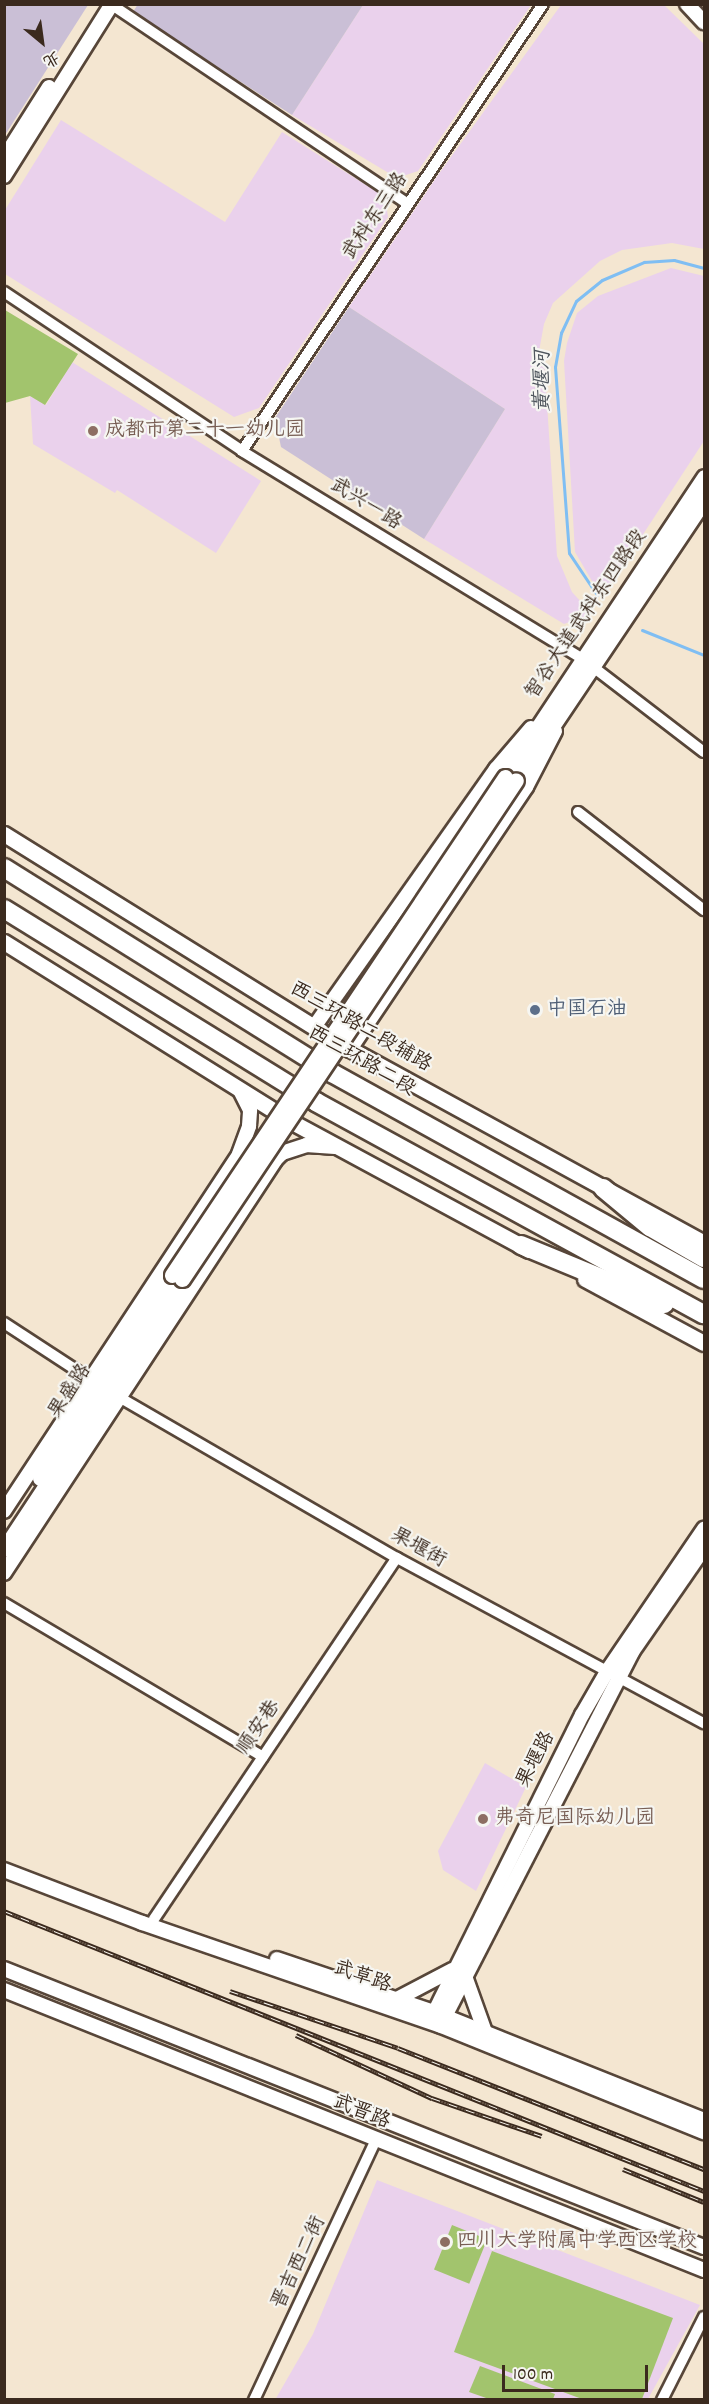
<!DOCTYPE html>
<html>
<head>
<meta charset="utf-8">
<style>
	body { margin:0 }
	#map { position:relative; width:709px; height:2404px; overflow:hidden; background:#f4e6d1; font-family:Dekko,"LXGW WenKai TC",sans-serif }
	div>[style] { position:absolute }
	.built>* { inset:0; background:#ead1ec }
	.industrial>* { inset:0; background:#cabfd6 }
	.green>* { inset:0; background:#a2c46d; transform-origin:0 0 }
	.stream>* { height:3px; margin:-1.5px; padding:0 1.5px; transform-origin:1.5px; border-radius:1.5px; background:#7fbef3 }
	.roads { filter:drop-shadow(2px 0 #574639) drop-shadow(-2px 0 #574639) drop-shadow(0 2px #574639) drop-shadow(0 -2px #574639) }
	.minor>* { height:10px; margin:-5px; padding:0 5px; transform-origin:5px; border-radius:5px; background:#fff }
	.tertiary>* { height:14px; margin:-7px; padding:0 7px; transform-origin:7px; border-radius:7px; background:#fff }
	.secondary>* { height:15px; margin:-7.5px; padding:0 7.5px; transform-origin:7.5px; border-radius:7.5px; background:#fff }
	.trunk>* { height:18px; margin:-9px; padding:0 9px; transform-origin:9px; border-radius:9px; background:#fff }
	.rail>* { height:5px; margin-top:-2.5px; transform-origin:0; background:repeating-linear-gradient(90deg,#f6f6f2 0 9px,#3b2a1e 0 18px); box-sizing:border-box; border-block:2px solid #3b2a1e }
	.bridges { filter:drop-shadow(2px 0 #574639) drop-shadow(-2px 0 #574639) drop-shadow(0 2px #574639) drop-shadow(0 -2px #574639) }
	.secondary-bridge>* { height:15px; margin:-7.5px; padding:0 7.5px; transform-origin:7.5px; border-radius:7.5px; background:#fff }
	.dots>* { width:16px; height:16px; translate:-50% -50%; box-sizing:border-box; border:3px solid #f6f6f2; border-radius:50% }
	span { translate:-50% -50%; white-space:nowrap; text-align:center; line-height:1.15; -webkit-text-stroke:4.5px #f6f6f2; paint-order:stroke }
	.street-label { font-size:20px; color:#3b2a1e }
	.education-label { font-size:20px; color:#785e54 }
	.left { translate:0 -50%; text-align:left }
	.service-label { font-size:20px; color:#4e5e75 }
	.water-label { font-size:21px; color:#4f565e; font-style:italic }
	.frame { position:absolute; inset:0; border:6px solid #3b2a1e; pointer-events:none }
	.north { position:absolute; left:12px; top:12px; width:60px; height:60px; -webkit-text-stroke:4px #f6f6f2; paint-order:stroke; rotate:151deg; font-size:16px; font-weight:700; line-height:24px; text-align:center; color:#3b2a1e }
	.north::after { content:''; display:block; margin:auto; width:21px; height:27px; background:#3b2a1e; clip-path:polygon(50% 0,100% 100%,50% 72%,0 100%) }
	.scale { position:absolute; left:502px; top:2365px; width:146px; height:27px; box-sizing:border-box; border:3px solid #3b2a1e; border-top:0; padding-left:8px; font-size:18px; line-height:21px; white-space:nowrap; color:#3b2a1e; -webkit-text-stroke:4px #f6f6f2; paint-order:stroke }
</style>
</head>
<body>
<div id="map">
	<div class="built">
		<div style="clip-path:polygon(363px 5px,531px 5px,418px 171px,397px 178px,292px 115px)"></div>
		<div style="clip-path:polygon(561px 5px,664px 5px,704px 44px,704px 249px,672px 243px,622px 250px,600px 261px,553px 303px,544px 324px,538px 357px,544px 358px,557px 556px,572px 592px,592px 614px,564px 624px,424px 539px,505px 409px,349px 307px,438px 175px)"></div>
		<div style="clip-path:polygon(61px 120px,225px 222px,282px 132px,385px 197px,388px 217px,259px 408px,234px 417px,5px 274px,5px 210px)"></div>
		<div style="clip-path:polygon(671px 268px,704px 276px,704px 441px,606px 591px,592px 581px,575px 552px,564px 361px,567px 343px,577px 313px,598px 296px)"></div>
		<div style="clip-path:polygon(72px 362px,261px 481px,216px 553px,117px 490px,115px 493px,33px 444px,30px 396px,46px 405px)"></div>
		<div style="clip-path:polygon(485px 1763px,526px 1787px,476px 1891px,443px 1870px,438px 1851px)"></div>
		<div style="clip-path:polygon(377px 2180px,700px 2305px,648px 2399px,275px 2400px,313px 2334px)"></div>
	</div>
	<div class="industrial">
		<div style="clip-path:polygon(5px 4px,88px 5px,5px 135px,4px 5px)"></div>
		<div style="clip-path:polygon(138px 4px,363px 4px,363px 5px,292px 115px,133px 12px)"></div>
		<div style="clip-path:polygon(349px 307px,505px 409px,424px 539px,281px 447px,275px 418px)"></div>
	</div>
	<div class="green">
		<div style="clip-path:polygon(5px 310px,78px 354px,45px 405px,30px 396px,5px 403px)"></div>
		<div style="left:452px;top:2225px;width:38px;height:48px;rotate:22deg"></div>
		<div style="clip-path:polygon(492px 2251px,673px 2318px,642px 2399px,582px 2399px,454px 2352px)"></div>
		<div style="clip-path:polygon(480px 2366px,555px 2394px,553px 2399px,489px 2399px,469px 2392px)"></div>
	</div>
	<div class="stream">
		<div style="left:597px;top:595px;width:50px;rotate:-123.7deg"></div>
		<div style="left:569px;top:553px;width:187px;rotate:-94.3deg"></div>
		<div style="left:555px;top:367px;width:35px;rotate:-80deg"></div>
		<div style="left:561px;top:333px;width:35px;rotate:-65deg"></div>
		<div style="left:576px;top:301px;width:33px;rotate:-39deg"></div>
		<div style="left:602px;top:280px;width:46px;rotate:-23.2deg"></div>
		<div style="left:644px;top:262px;width:30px;rotate:-4deg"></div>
		<div style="left:674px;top:260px;width:31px;rotate:15deg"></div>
		<div style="left:642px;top:630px;width:67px;rotate:22deg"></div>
	</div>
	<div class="roads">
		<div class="minor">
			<div style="left:112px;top:5px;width:355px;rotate:33.9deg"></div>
			<div style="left:4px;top:292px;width:286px;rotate:33.7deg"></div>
			<div style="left:242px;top:451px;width:401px;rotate:31.4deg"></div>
			<div style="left:584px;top:660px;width:151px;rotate:37.5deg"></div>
			<div style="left:242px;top:451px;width:539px;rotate:-56.04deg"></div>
			<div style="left:578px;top:812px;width:160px;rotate:37.9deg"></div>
			<div style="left:4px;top:1323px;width:103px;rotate:33.1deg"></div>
			<div style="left:119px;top:1397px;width:321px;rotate:30.1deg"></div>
			<div style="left:397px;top:1558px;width:349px;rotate:28.3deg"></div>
			<div style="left:4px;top:1603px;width:301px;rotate:30.7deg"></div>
			<div style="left:154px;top:1919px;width:435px;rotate:-56.1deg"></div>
			<div style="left:254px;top:2400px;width:287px;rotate:-64.9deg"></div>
			<div style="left:662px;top:2400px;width:93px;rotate:-63.2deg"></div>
		</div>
		<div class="tertiary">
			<div style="left:687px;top:4px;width:25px;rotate:47deg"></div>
			<div style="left:4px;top:158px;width:84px;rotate:-57.6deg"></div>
			<div style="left:4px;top:176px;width:203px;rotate:-57.9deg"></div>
			<div style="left:314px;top:1027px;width:316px;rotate:-54.8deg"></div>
			<div style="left:496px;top:769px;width:54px;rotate:-49.5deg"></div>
			<div style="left:350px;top:1049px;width:316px;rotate:-56.1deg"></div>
			<div style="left:526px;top:787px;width:63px;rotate:-62.6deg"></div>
			<div style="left:4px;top:1511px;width:427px;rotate:-56.6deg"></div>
			<div style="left:239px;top:1154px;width:30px;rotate:-70deg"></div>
			<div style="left:249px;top:1126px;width:16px;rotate:-86deg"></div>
			<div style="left:250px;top:1110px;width:22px;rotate:-117deg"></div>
			<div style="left:4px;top:1573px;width:494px;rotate:-56.7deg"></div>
			<div style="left:275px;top:1160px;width:10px;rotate:-45deg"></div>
			<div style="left:282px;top:1153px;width:25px;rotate:-18deg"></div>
			<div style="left:306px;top:1145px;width:29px;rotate:4deg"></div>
			<div style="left:4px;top:1870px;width:148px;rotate:21deg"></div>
			<div style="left:142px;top:1923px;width:316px;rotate:19deg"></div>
			<div style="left:441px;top:2026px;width:284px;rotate:22deg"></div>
			<div style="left:277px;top:1959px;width:166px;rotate:18.7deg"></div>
			<div style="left:434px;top:2012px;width:291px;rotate:21.8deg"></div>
			<div style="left:4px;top:1969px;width:753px;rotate:21.66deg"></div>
			<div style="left:465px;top:1976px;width:59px;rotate:70.3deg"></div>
			<div style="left:4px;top:1990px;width:754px;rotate:21.8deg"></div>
			<div style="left:397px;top:1999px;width:62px;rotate:-27.8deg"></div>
			<div style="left:431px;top:2019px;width:339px;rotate:-63.6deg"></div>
			<div style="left:582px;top:1715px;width:52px;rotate:-60deg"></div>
			<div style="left:608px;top:1670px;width:171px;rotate:-55.8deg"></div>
			<div style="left:441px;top:2024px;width:418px;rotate:-62.8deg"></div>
			<div style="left:632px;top:1652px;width:126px;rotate:-55.3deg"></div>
		</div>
		<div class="secondary">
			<div style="left:505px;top:777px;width:360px;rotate:-56.4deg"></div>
			<div style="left:516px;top:780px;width:337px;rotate:-56.1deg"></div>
			<div style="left:4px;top:834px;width:407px;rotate:31.9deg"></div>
			<div style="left:350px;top:1049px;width:404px;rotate:28.7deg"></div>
			<div style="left:4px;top:942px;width:340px;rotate:32deg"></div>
			<div style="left:292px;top:1122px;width:269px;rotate:28.4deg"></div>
			<div style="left:585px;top:1279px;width:135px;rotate:28.3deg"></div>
			<div style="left:40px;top:1478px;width:242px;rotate:-57deg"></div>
			<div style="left:4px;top:1549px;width:323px;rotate:-56.6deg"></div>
		</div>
		<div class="trunk">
			<div style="left:4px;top:868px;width:387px;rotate:32deg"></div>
			<div style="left:332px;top:1073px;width:425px;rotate:29deg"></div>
			<div style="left:4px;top:909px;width:367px;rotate:31.7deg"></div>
			<div style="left:316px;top:1102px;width:442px;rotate:28.7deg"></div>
			<div style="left:603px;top:1188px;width:61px;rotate:39.7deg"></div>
			<div style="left:650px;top:1227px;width:62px;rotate:29.9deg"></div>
			<div style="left:521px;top:1245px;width:155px;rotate:22.4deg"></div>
		</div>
	</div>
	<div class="rail">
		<div style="left:4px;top:1911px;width:754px;rotate:21.8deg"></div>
		<div style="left:230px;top:1991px;width:177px;rotate:18.7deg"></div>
		<div style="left:398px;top:2048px;width:329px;rotate:21.6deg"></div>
		<div style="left:296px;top:2035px;width:150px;rotate:24.9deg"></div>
		<div style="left:432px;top:2098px;width:116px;rotate:19.1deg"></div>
		<div style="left:623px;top:2169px;width:87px;rotate:22.2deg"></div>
	</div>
	<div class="bridges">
		<div class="secondary-bridge">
			<div style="left:172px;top:1275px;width:599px;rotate:-56.23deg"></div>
			<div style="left:182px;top:1279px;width:600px;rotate:-56.2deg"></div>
		</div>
	</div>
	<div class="dots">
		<div style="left:93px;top:431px;background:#8d6e63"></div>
		<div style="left:535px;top:1010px;background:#5c6f8a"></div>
		<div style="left:483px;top:1819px;background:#8d6e63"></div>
		<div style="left:445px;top:2242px;background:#8d6e63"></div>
	</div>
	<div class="street-label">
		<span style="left:376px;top:217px;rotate:-56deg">武科东三路</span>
		<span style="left:365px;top:505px;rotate:32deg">武兴一路</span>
		<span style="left:587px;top:615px;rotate:-56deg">智谷大道武科东四路段</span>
		<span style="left:360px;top:1028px;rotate:30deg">西三环路二段辅路</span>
		<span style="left:361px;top:1062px;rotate:30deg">西三环路二段</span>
		<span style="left:71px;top:1392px;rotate:-57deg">果盛路</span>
		<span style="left:418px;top:1549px;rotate:29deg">果堰街</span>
		<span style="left:260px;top:1728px;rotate:-56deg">顺安巷</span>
		<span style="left:537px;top:1760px;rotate:-63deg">果堰路</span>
		<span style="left:362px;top:1978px;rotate:19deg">武草路</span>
		<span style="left:361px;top:2113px;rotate:22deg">武晋路</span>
		<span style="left:300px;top:2263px;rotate:-65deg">晋吉西二街</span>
	</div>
	<div class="education-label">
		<span class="left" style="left:105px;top:431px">成都市第二十一幼儿园</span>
		<span class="left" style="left:495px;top:1819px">弗奇尼国际幼儿园</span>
		<span class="left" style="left:457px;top:2242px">四川大学附属中学西区学校</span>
	</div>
	<div class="service-label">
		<span class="left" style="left:547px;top:1010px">中国石油</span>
	</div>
	<div class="water-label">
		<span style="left:544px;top:381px;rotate:-90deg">黄堰河</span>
	</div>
	<div class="frame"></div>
	<div class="north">北</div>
	<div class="scale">100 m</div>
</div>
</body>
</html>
